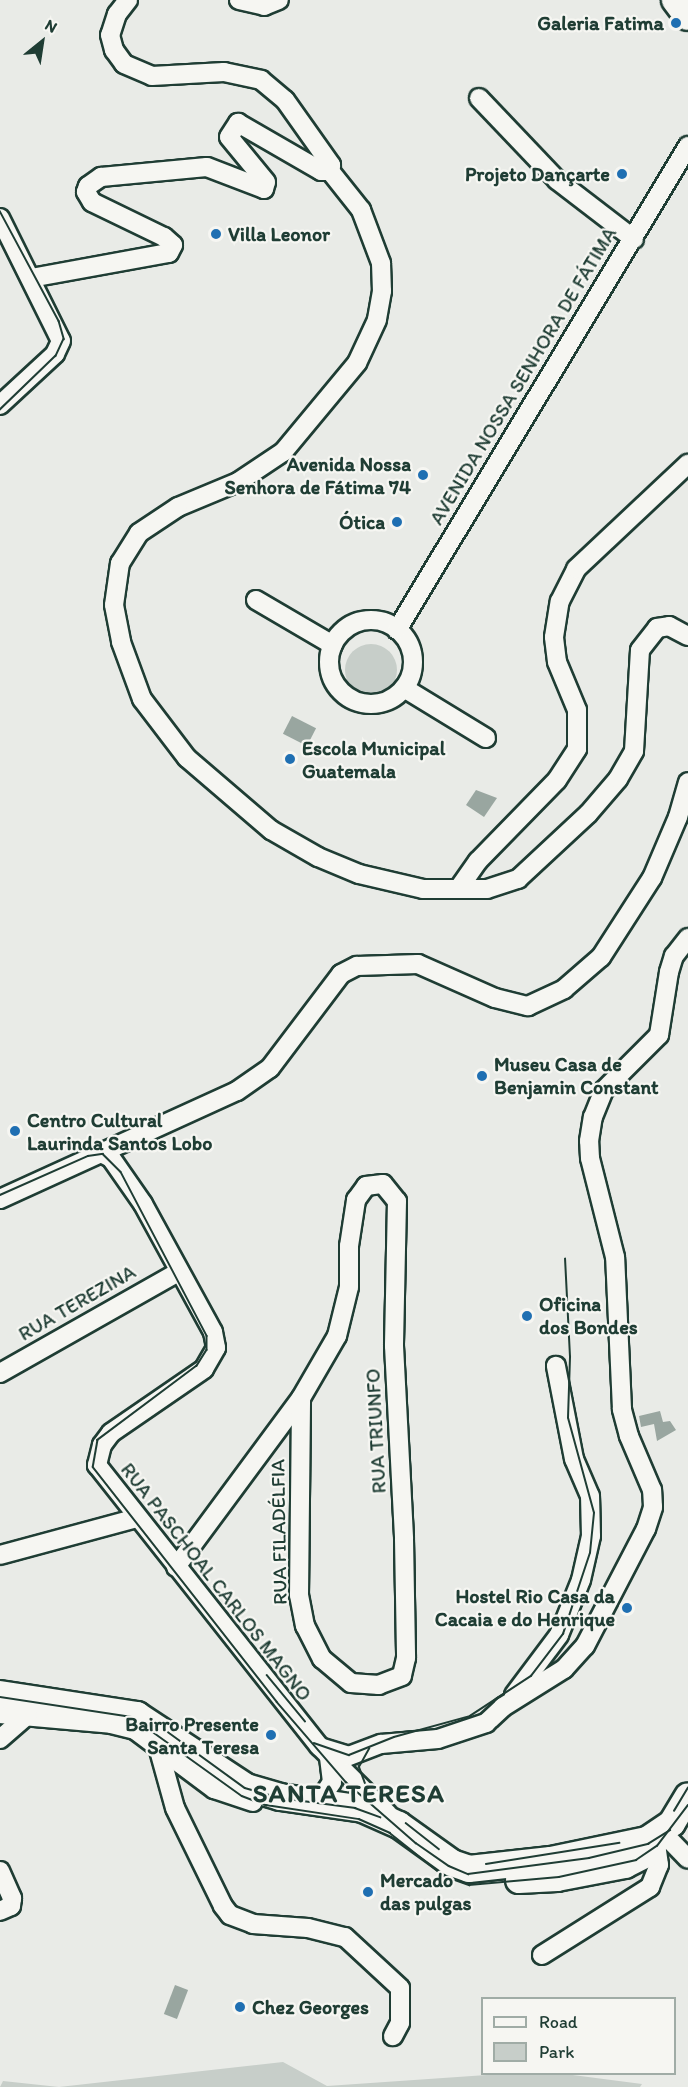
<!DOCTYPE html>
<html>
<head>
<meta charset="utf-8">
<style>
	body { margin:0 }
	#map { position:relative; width:688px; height:2087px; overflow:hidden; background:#e9ebe7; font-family:Itim,sans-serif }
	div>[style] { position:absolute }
	.green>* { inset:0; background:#c7cec9 }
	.round { border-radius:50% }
	.water>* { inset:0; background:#99a6a0; transform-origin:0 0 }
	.roads { filter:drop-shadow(2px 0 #1f3d34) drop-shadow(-2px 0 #1f3d34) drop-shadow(0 2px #1f3d34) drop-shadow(0 -2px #1f3d34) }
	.street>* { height:18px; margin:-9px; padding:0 9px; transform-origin:9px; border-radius:9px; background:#f6f6f2 }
	.street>.ring { margin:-9px; padding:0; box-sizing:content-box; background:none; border:18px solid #f6f6f2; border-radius:50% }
	.secondary>* { height:26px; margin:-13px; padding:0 13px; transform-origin:13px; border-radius:13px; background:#f6f6f2 }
	.tram>* { height:1.5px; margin:-0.75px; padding:0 0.75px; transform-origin:0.75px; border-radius:0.75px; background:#1f3d34 }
	.dots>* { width:16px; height:16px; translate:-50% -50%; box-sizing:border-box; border:3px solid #f6f6f2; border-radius:50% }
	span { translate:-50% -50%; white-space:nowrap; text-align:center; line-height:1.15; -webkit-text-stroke:4.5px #f6f6f2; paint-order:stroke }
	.poi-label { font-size:20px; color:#1f3d34; font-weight:700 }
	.right { translate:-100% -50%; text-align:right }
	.left { translate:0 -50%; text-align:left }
	.street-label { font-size:20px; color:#1f3d34 }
	.district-label { font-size:26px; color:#1f3d34; font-weight:700; letter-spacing:1.5px }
	.legend { position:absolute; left:481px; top:1997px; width:195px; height:78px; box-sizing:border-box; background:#f6f6f2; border:2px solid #a0aca6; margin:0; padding:8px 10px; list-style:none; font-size:18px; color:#1f3d34 }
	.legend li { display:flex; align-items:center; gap:12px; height:30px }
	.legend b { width:30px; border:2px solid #a0aca6 }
	.north { position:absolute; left:12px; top:12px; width:60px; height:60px; -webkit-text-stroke:4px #f6f6f2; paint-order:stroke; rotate:30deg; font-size:16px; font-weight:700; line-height:24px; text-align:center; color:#1f3d34 }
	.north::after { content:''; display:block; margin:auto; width:21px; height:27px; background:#1f3d34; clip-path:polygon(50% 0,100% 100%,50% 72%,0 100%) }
</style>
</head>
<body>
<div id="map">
	<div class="green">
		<div class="round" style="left:345px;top:644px;width:52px;height:52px"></div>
		<div style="clip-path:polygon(283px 2062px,327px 2086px,501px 2074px,565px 2074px,642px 2084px,640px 2087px,0 2087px,3px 2081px,59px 2087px)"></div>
	</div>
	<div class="water">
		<div style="left:292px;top:716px;width:27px;height:20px;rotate:27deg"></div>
		<div style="clip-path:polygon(476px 790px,497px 798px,484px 817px,466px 805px)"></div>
		<div style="clip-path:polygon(660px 1411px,663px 1422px,670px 1421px,676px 1430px,657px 1441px,654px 1424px,641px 1427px,639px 1416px)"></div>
		<div style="left:175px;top:1985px;width:14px;height:31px;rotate:21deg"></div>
	</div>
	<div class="roads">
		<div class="street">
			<div style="left:128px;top:0;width:18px;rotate:128deg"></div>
			<div style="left:117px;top:14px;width:22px;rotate:108deg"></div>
			<div style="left:110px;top:35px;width:16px;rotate:75deg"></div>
			<div style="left:114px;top:50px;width:17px;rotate:54deg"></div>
			<div style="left:124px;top:64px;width:30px;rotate:23deg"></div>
			<div style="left:152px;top:76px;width:72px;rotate:-3.2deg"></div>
			<div style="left:224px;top:72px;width:38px;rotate:12deg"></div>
			<div style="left:261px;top:80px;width:31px;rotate:40deg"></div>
			<div style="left:285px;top:100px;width:80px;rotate:54.7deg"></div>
			<div style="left:331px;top:165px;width:6px;rotate:99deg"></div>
			<div style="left:239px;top:0;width:26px;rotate:13deg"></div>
			<div style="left:264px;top:6px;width:16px;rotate:-22deg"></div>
			<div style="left:479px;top:98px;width:113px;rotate:46.4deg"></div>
			<div style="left:557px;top:180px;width:97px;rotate:37.5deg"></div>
			<div style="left:330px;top:171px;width:50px;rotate:51.5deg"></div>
			<div style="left:361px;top:210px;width:57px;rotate:69.3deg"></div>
			<div style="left:381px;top:263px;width:28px;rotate:88deg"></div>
			<div style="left:382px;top:291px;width:29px;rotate:100deg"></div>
			<div style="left:377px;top:320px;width:47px;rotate:114.9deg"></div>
			<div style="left:357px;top:363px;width:116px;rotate:129.7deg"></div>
			<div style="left:283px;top:452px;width:54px;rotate:146.3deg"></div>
			<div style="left:238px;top:482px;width:65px;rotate:157.4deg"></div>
			<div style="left:178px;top:507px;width:47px;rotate:146.3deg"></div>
			<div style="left:139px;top:533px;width:36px;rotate:122deg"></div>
			<div style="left:120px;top:563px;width:42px;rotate:98.1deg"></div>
			<div style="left:114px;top:605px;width:38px;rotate:79deg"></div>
			<div style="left:121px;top:642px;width:61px;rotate:69.8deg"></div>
			<div style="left:142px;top:699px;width:74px;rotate:52.7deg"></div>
			<div style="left:187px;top:758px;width:111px;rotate:40.6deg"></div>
			<div style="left:271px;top:830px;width:54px;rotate:29.9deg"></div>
			<div style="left:318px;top:857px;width:44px;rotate:22.5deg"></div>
			<div style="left:359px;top:874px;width:66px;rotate:13.2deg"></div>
			<div style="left:423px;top:889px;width:64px"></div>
			<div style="left:487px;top:889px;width:33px;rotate:-18deg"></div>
			<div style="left:518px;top:879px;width:96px;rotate:-42.9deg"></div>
			<div style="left:588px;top:814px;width:46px;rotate:-49.4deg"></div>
			<div style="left:618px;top:779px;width:32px;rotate:-60deg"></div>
			<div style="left:634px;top:751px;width:101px;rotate:-86.6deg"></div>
			<div style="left:640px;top:650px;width:28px;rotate:-52deg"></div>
			<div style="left:657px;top:628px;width:12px;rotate:-9deg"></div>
			<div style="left:669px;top:626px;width:21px;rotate:28deg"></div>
			<div style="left:0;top:218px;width:137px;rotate:63.6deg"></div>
			<div style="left:61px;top:341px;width:14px;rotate:115deg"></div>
			<div style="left:55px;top:354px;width:75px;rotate:137.2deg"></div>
			<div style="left:31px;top:278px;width:140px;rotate:-10.3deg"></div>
			<div style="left:169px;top:253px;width:9px;rotate:-63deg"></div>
			<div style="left:173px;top:245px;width:12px;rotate:-138deg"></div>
			<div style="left:164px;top:237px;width:80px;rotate:-154.1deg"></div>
			<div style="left:92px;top:202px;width:12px;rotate:-121deg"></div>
			<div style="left:86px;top:192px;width:6px;rotate:-72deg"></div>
			<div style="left:88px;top:186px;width:16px;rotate:-35deg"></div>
			<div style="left:101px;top:177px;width:106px;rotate:-5.4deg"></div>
			<div style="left:207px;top:167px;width:61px;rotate:21.1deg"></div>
			<div style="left:264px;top:189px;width:7px;rotate:-74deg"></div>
			<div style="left:266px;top:182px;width:58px;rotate:-129.4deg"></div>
			<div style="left:229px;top:137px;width:17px;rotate:-57deg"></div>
			<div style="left:238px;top:123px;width:96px;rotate:30deg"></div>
			<div style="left:321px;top:171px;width:9px"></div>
			<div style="left:256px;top:600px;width:89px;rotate:30.3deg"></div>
			<div class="ring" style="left:329px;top:620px;width:66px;height:66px"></div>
			<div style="left:397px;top:630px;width:565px;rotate:-58.98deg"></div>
			<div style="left:404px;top:688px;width:96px;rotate:31.4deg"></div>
			<div style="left:459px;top:888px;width:33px;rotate:-55deg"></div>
			<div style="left:478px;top:861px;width:113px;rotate:-45.7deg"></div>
			<div style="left:557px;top:780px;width:37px;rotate:-57deg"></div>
			<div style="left:577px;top:749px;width:39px;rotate:-90deg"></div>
			<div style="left:577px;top:710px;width:52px;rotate:-112.6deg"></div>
			<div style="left:557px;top:662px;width:25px;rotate:-97deg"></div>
			<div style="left:554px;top:637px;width:36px;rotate:-81deg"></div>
			<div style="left:560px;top:601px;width:36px;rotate:-63deg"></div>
			<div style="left:576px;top:569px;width:154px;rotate:-43.2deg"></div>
			<div style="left:103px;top:1154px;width:9px;rotate:27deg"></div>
			<div style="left:111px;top:1158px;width:56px;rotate:55.2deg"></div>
			<div style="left:143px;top:1204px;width:146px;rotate:61.3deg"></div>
			<div style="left:213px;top:1332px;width:16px;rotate:79deg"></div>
			<div style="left:216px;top:1348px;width:24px;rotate:120deg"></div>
			<div style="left:204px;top:1369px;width:113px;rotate:145.5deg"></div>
			<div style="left:111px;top:1433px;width:15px;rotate:127deg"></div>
			<div style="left:102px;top:1445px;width:21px;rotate:104deg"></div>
			<div style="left:97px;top:1465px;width:358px;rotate:51.7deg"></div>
			<div style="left:319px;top:1746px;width:97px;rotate:44.6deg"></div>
			<div style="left:0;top:1199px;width:260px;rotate:-24.5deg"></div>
			<div style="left:237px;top:1091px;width:40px;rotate:-34.9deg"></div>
			<div style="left:270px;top:1068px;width:118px;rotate:-52.9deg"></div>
			<div style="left:341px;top:974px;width:18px;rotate:-27deg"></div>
			<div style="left:357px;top:966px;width:61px;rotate:-1.9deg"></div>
			<div style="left:418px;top:964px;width:84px;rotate:23.8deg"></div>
			<div style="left:495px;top:998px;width:34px;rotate:14deg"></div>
			<div style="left:528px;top:1006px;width:40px;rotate:-25deg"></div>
			<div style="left:564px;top:989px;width:49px;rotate:-40.9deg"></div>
			<div style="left:601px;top:957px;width:94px;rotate:-57.2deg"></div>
			<div style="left:652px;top:878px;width:66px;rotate:-66.9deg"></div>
			<div style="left:678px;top:817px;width:36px;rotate:-74deg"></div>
			<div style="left:0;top:1373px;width:203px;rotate:-29.5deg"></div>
			<div style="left:0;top:1555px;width:142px;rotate:-15.1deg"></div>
			<div style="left:176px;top:1567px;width:210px;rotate:-53.5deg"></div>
			<div style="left:301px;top:1398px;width:72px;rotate:-59.9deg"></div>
			<div style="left:337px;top:1336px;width:50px;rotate:-76.2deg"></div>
			<div style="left:349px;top:1287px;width:41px;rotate:-90deg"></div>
			<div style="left:349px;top:1246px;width:47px;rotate:-81.3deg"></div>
			<div style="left:356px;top:1200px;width:17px;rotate:-54deg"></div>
			<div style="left:366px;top:1186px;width:17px;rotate:-7deg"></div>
			<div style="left:383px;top:1184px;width:22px;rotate:51deg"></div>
			<div style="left:397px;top:1201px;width:145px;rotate:91.2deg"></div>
			<div style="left:394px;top:1346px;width:193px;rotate:87deg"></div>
			<div style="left:404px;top:1539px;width:119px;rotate:89deg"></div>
			<div style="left:406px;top:1658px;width:18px;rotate:103deg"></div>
			<div style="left:402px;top:1676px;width:25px;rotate:159deg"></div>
			<div style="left:379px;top:1685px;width:28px;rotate:-176deg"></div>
			<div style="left:351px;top:1683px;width:38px;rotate:-140deg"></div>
			<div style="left:322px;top:1659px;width:37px;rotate:-117deg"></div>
			<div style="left:305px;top:1626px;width:32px;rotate:-101deg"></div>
			<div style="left:299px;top:1595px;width:197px;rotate:-89.4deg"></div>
			<div style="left:514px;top:1695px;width:75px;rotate:-53.1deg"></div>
			<div style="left:559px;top:1635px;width:59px;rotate:-68.2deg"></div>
			<div style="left:581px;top:1580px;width:45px;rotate:-77.2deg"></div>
			<div style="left:591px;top:1536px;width:40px;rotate:-91.4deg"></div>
			<div style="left:590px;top:1496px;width:40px;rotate:-113.4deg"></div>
			<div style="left:574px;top:1459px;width:95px;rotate:-101deg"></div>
			<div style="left:0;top:1714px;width:111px;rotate:5.1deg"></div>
			<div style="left:111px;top:1724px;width:25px;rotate:14deg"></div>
			<div style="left:135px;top:1730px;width:99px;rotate:36.8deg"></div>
			<div style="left:214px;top:1789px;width:41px;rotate:18.4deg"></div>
			<div style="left:0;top:1739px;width:37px;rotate:-41deg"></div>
			<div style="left:157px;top:1743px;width:67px;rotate:74.5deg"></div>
			<div style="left:175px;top:1808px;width:109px;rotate:63.9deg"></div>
			<div style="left:223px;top:1906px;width:11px;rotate:52deg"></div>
			<div style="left:230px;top:1915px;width:25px;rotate:21deg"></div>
			<div style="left:253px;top:1924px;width:55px;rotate:4.2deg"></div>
			<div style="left:308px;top:1928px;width:38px;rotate:14deg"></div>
			<div style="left:345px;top:1937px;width:75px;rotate:42.8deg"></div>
			<div style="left:400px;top:1988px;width:35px;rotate:90deg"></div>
			<div style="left:400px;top:2023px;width:15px;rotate:118deg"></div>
			<div style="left:320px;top:1747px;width:30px;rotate:17deg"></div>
			<div style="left:349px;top:1756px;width:34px;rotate:-21deg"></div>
			<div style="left:381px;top:1744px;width:57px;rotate:-5deg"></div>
			<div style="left:438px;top:1739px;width:51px;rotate:-18.4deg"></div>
			<div style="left:486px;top:1723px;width:23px;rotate:-43deg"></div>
			<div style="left:503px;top:1707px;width:72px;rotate:-31.9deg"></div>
			<div style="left:564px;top:1669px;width:31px;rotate:-48deg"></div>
			<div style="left:585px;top:1646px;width:132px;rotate:-62.5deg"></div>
			<div style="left:646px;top:1529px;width:23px;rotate:-72deg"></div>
			<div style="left:653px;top:1507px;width:17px;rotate:-93deg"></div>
			<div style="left:652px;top:1490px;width:59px;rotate:-113.1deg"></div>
			<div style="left:629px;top:1436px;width:28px;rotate:-105deg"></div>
			<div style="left:622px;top:1409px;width:152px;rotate:-92.6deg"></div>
			<div style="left:615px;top:1257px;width:102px;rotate:-104.2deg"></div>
			<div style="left:590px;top:1158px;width:17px;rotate:-93deg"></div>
			<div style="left:589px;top:1141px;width:24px;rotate:-81deg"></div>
			<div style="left:593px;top:1117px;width:29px;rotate:-68deg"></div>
			<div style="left:604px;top:1090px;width:78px;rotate:-45deg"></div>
			<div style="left:659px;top:1035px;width:64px;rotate:-81deg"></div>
			<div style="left:669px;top:972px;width:17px;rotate:-73deg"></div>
			<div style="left:674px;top:956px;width:23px;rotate:-52deg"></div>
			<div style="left:310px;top:1800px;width:15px;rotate:-23deg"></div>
			<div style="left:324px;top:1794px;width:14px;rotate:-56deg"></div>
			<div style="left:332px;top:1782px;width:24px;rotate:-97deg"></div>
			<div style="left:662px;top:1832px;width:37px;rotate:46deg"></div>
			<div style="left:0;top:1871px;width:30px;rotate:66deg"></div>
			<div style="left:12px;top:1898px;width:8px;rotate:97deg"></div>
			<div style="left:11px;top:1906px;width:12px;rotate:156deg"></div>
			<div style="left:542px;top:1955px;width:128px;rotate:-32.2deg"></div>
			<div style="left:650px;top:1887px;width:24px;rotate:-68deg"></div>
			<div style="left:659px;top:1865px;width:22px;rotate:-98deg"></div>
		</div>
		<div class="secondary">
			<div style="left:675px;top:0;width:21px;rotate:53deg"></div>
			<div style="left:0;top:1694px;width:139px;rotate:8.7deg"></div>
			<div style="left:137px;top:1715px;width:131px;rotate:33.4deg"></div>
			<div style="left:246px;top:1787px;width:35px;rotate:16deg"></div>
			<div style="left:280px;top:1797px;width:84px;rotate:8.2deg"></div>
			<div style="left:363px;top:1809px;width:39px;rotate:24deg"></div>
			<div style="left:399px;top:1825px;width:65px;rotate:35.6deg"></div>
			<div style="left:452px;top:1863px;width:18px;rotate:19deg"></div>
			<div style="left:469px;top:1869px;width:82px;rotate:-6.3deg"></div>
			<div style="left:551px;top:1860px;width:98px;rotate:-11.8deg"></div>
			<div style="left:647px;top:1840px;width:30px;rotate:-34deg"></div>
			<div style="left:672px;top:1823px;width:31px;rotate:-59deg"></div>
			<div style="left:519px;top:1880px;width:38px;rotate:-3deg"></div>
			<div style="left:557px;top:1878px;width:69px;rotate:-10.8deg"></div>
			<div style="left:625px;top:1865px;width:27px;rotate:-27deg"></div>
			<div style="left:649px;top:1853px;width:15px;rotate:-62deg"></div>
		</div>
	</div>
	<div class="tram">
		<div style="left:0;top:211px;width:125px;rotate:61.8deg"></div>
		<div style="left:59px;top:321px;width:19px;rotate:74deg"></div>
		<div style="left:64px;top:339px;width:19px;rotate:115deg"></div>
		<div style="left:56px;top:356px;width:78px;rotate:136deg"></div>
		<div style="left:0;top:1195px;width:96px;rotate:-23.9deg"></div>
		<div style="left:88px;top:1156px;width:15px;rotate:-8deg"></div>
		<div style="left:103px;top:1154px;width:25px;rotate:45deg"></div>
		<div style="left:121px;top:1172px;width:185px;rotate:62.3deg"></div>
		<div style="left:207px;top:1336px;width:14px;rotate:90deg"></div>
		<div style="left:207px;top:1350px;width:19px;rotate:122deg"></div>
		<div style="left:197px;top:1366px;width:124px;rotate:143.2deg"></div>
		<div style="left:98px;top:1440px;width:27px;rotate:100deg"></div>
		<div style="left:93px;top:1467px;width:298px;rotate:51.9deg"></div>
		<div style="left:277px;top:1702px;width:106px;rotate:49.2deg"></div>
		<div style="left:346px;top:1782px;width:93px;rotate:41.1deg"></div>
		<div style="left:416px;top:1843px;width:40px;rotate:34.9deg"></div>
		<div style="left:449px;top:1866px;width:21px;rotate:23deg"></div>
		<div style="left:468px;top:1874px;width:122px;rotate:-7.5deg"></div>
		<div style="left:589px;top:1858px;width:61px;rotate:-13.3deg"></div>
		<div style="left:648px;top:1844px;width:26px;rotate:-32deg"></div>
		<div style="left:267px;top:1675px;width:60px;rotate:50.4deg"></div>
		<div style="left:0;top:1697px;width:134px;rotate:8.6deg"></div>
		<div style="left:132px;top:1717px;width:135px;rotate:35.7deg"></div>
		<div style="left:242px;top:1796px;width:26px;rotate:21deg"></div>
		<div style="left:266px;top:1805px;width:94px;rotate:8.6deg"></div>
		<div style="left:359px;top:1819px;width:34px;rotate:24deg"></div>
		<div style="left:390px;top:1833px;width:69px;rotate:38.5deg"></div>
		<div style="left:444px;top:1876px;width:27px;rotate:20deg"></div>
		<div style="left:469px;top:1885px;width:90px;rotate:-5.1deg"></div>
		<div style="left:559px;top:1877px;width:79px;rotate:-12.4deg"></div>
		<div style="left:636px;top:1860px;width:25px;rotate:-34deg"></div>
		<div style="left:657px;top:1846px;width:51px;rotate:-52.9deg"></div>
		<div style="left:168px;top:1732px;width:95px;rotate:36deg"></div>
		<div style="left:245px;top:1788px;width:36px;rotate:16deg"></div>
		<div style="left:280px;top:1798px;width:76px;rotate:7.6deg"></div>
		<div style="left:355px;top:1808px;width:27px;rotate:20deg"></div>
		<div style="left:314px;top:1743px;width:37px;rotate:19deg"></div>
		<div style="left:349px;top:1755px;width:48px;rotate:-21.8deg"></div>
		<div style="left:394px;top:1737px;width:79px;rotate:-15.4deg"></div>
		<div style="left:470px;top:1716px;width:73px;rotate:-33.3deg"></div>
		<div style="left:531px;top:1676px;width:53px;rotate:-52.7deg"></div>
		<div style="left:563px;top:1634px;width:85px;rotate:-71.6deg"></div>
		<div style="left:590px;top:1553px;width:40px;rotate:-84.3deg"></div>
		<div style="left:594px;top:1513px;width:98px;rotate:-105.3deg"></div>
		<div style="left:568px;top:1418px;width:61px;rotate:-88.1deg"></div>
		<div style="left:570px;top:1357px;width:98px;rotate:-92.9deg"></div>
		<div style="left:368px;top:1792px;width:27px;rotate:-110deg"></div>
		<div style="left:359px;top:1767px;width:21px;rotate:-61deg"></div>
		<div style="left:674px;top:1811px;width:27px;rotate:-59deg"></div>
		<div style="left:406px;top:1823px;width:42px;rotate:38.2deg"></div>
		<div style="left:486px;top:1864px;width:135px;rotate:-9deg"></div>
	</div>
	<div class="dots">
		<div style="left:676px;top:23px;background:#1f6fb2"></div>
		<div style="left:622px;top:174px;background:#1f6fb2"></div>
		<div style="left:216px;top:234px;background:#1f6fb2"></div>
		<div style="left:423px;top:475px;background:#1f6fb2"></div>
		<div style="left:397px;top:522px;background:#1f6fb2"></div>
		<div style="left:290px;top:759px;background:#1f6fb2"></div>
		<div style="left:482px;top:1076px;background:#1f6fb2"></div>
		<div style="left:15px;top:1131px;background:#1f6fb2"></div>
		<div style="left:527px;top:1316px;background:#1f6fb2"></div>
		<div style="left:627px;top:1608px;background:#1f6fb2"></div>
		<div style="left:271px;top:1735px;background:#1f6fb2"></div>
		<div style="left:368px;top:1892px;background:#1f6fb2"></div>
		<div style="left:240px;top:2007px;background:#1f6fb2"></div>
	</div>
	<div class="poi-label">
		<span class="right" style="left:664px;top:23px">Galeria Fatima</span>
		<span class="right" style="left:610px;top:174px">Projeto Dançarte</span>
		<span class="left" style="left:228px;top:234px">Villa Leonor</span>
		<span class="right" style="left:411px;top:476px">Avenida Nossa<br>Senhora de Fátima 74</span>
		<span class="right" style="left:385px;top:522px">Ótica</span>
		<span class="left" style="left:302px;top:760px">Escola Municipal<br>Guatemala</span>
		<span class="left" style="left:494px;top:1076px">Museu Casa de<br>Benjamin Constant</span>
		<span class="left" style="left:27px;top:1132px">Centro Cultural<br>Laurinda Santos Lobo</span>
		<span class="left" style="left:539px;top:1316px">Oficina<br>dos Bondes</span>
		<span class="right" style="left:615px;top:1608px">Hostel Rio Casa da<br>Cacaia e do Henrique</span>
		<span class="right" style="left:259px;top:1736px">Bairro Presente<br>Santa Teresa</span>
		<span class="left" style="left:380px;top:1892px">Mercado<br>das pulgas</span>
		<span class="left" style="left:252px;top:2007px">Chez Georges</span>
	</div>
	<div class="street-label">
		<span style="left:523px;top:376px;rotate:-59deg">AVENIDA NOSSA SENHORA DE FÁTIMA</span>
		<span style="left:77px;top:1303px;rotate:-30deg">RUA TEREZINA</span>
		<span style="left:376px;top:1431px;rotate:-93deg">RUA TRIUNFO</span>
		<span style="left:279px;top:1532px;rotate:-91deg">RUA FILADÉLFIA</span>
		<span style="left:216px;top:1582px;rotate:52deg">RUA PASCHOAL CARLOS MAGNO</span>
	</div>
	<div class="district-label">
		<span style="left:349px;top:1794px">SANTA TERESA</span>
	</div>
	<ul class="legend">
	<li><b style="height:8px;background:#f6f6f2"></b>Road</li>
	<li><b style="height:16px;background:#c7cec9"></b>Park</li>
	</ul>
	<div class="north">N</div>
</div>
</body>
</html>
